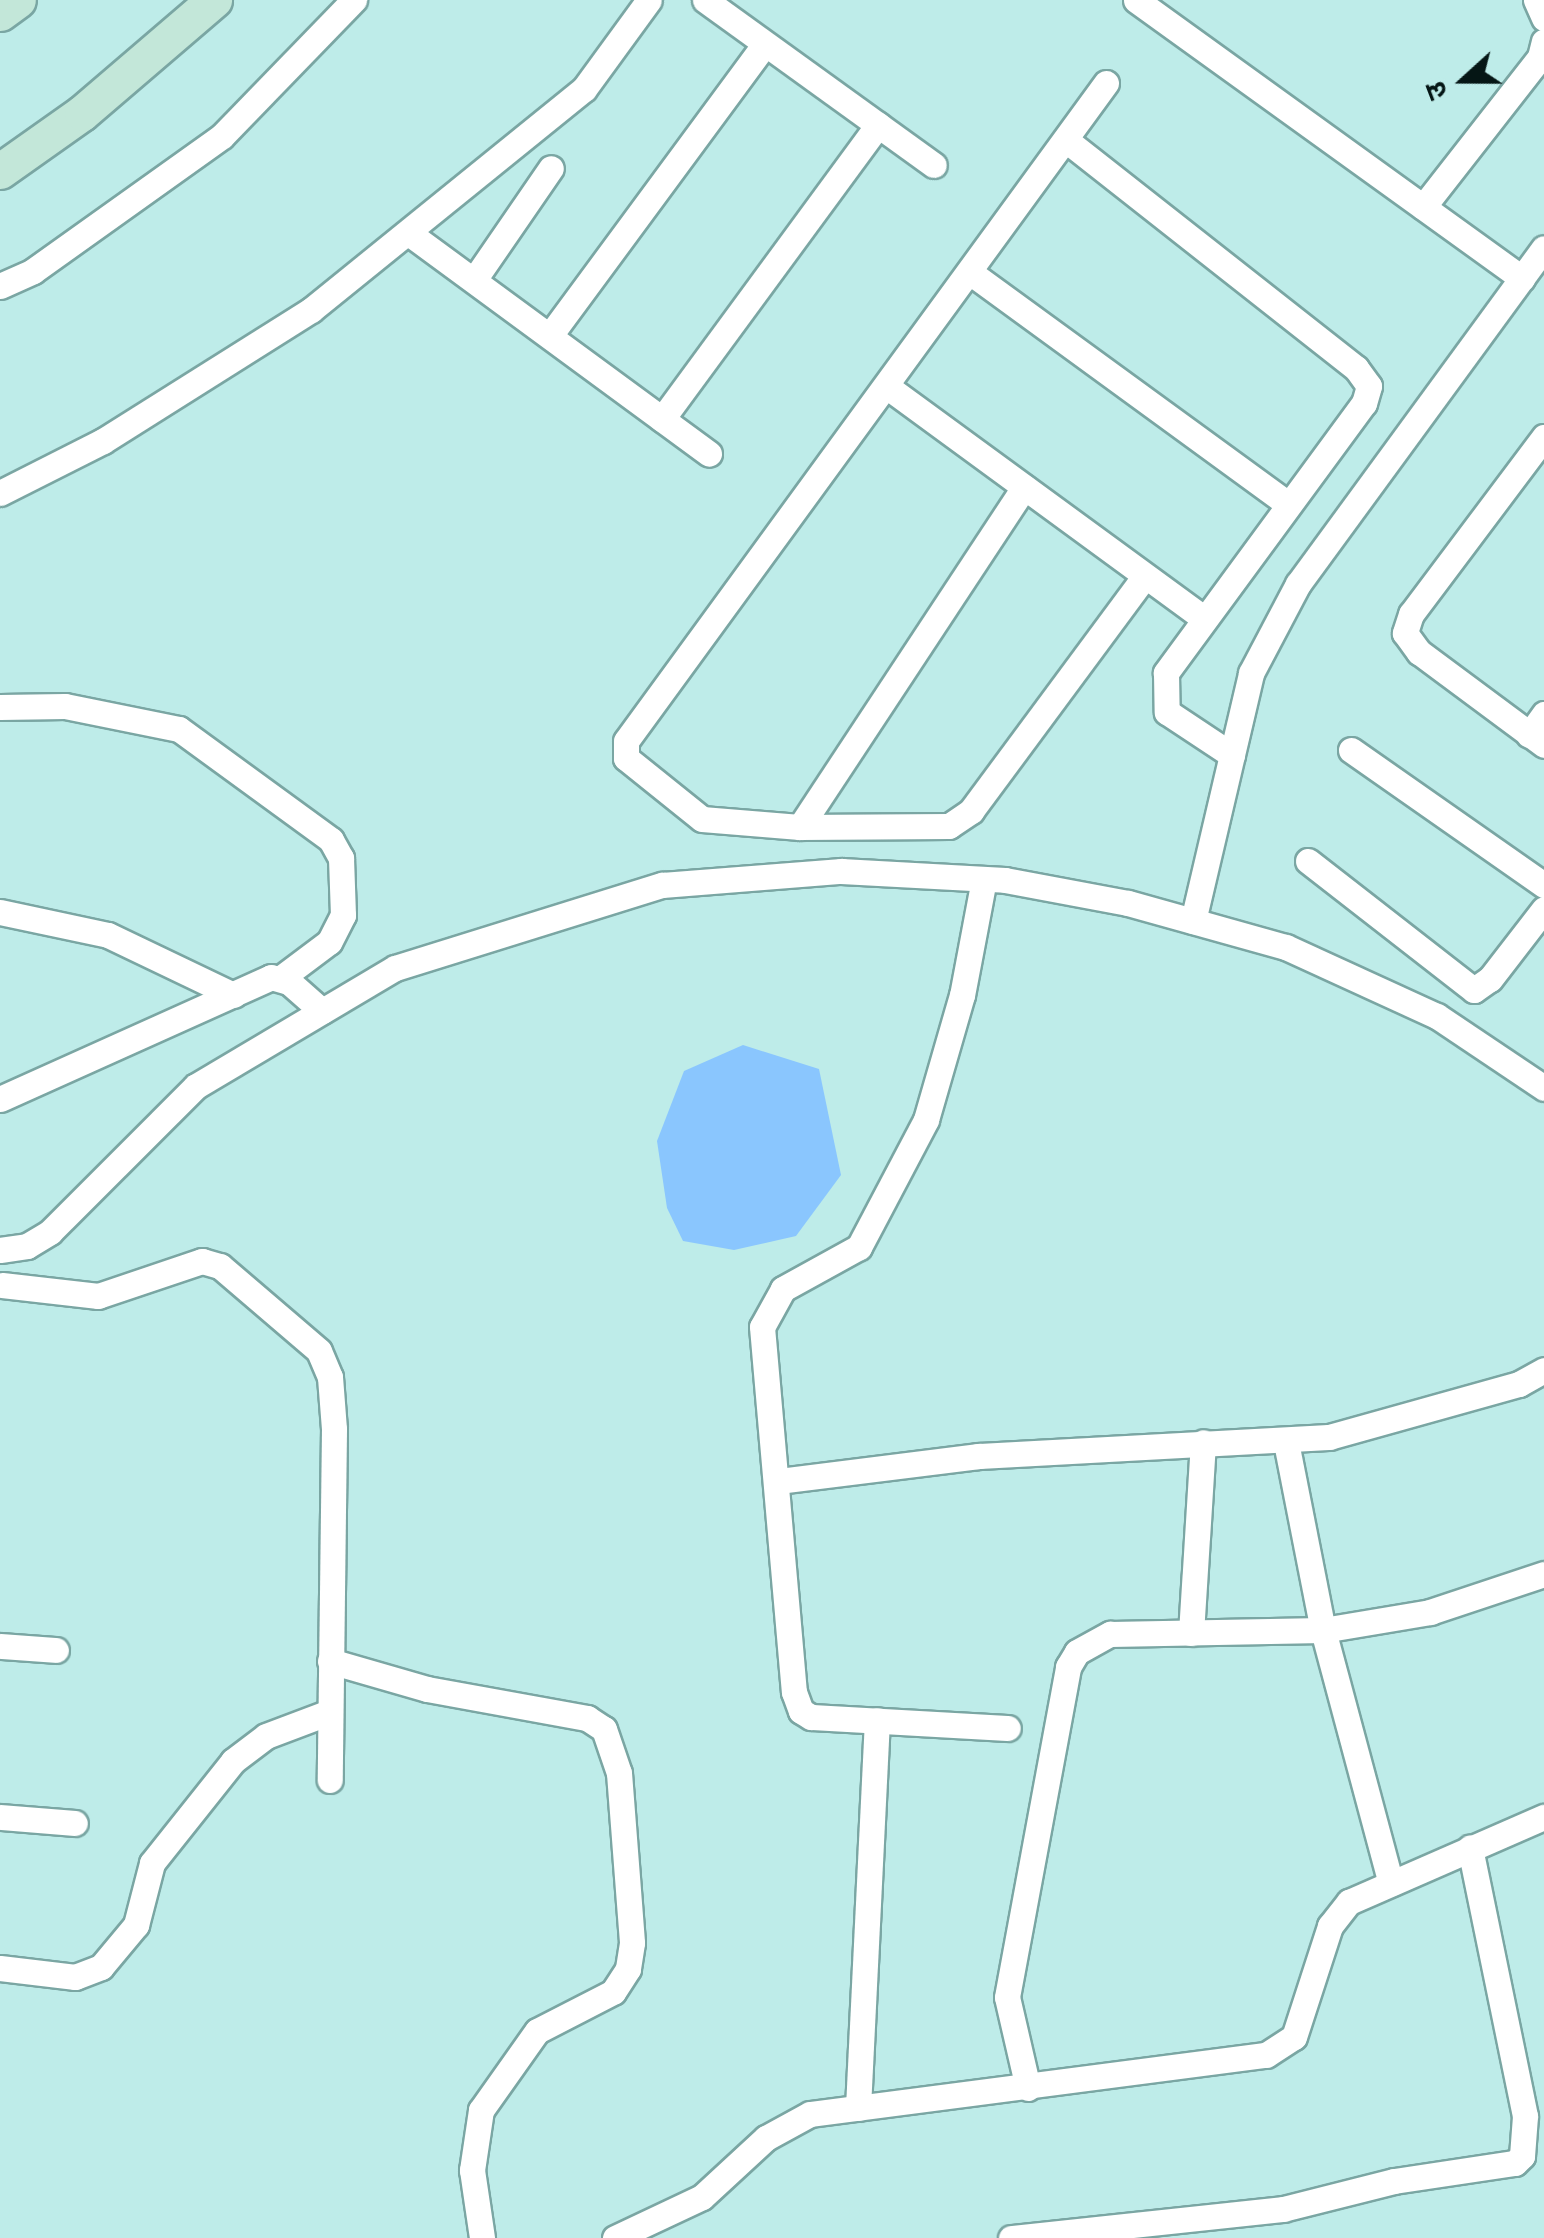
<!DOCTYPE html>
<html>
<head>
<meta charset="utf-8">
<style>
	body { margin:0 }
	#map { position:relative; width:1544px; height:2238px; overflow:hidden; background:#beece9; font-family:Lora,"Noto Sans Devanagari",serif }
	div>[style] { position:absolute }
	.water>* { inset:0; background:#8ac6fe }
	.roads { filter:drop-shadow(2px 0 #7aa6a3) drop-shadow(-2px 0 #7aa6a3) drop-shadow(0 2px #7aa6a3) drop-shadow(0 -2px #7aa6a3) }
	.minor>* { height:25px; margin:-12.5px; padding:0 12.5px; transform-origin:12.5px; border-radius:12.5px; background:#fff }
	.secondary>* { height:35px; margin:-17.5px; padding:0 17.5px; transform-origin:17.5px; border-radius:17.5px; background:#c3e7d9 }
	span { translate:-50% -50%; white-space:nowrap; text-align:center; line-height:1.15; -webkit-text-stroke:8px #beece9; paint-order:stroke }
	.north { position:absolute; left:1414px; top:30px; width:100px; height:100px; -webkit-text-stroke:8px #beece9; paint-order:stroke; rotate:249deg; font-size:28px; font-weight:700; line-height:40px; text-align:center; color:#051615 }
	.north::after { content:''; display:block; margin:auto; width:35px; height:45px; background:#051615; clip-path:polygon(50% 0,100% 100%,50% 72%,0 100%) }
</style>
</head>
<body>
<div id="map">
	<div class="water">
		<div style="clip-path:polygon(743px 1045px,819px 1069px,841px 1175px,796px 1236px,734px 1250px,683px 1241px,667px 1208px,657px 1141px,684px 1071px)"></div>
	</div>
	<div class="roads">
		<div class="minor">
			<div style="left:705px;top:0;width:282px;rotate:35.8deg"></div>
			<div style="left:1136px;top:0;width:476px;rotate:35.8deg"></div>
			<div style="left:1536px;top:0;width:20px;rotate:66deg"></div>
			<div style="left:1106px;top:83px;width:814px;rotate:126.11deg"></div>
			<div style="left:626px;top:741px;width:17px;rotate:90deg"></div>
			<div style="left:626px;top:758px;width:97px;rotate:38.8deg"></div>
			<div style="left:702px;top:819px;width:98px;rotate:4.7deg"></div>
			<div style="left:800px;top:827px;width:149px;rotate:-0.4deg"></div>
			<div style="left:949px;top:826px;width:27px;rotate:-34deg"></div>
			<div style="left:971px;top:811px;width:292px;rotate:-53.5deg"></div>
			<div style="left:1066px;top:140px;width:369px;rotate:38.2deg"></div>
			<div style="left:1356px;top:368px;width:22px;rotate:54deg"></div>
			<div style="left:1369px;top:386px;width:18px;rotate:106deg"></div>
			<div style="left:1364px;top:403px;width:335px;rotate:126.3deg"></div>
			<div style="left:1166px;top:673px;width:39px;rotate:89deg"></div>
			<div style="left:1167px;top:712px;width:78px;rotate:33.5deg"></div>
			<div style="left:1423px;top:207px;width:190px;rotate:-52deg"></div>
			<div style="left:1540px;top:57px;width:16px;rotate:-76deg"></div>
			<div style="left:410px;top:234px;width:371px;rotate:36.3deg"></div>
			<div style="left:971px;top:273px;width:392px;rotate:36.1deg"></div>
			<div style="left:476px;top:277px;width:132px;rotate:-55.5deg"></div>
			<div style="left:0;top:286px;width:36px;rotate:-24deg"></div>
			<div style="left:33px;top:271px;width:232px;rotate:-35.5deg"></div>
			<div style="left:222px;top:136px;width:190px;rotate:-45.9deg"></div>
			<div style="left:551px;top:334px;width:360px;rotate:-53.6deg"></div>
			<div style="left:889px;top:388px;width:391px;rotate:36.2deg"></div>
			<div style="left:662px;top:419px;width:365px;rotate:-53.7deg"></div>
			<div style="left:1544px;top:437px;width:221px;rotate:126.9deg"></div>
			<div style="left:1411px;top:614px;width:20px;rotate:108deg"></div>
			<div style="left:1405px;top:633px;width:24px;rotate:54deg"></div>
			<div style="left:1419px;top:652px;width:156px;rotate:36.6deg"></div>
			<div style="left:0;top:493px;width:115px;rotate:-26.8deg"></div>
			<div style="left:103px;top:441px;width:246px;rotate:-32.2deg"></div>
			<div style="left:311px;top:310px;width:351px;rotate:-39deg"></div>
			<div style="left:584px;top:89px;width:110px;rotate:-53.9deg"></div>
			<div style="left:0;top:707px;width:65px;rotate:-0.9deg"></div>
			<div style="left:65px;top:706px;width:116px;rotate:11.4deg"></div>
			<div style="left:179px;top:729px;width:188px;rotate:36.1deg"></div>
			<div style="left:331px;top:840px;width:21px;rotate:61deg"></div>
			<div style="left:341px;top:858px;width:57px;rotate:88deg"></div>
			<div style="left:343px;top:915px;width:30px;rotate:117deg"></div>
			<div style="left:329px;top:942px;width:60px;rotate:143.1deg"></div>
			<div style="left:1529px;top:735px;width:26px;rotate:-54deg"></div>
			<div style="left:1351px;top:750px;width:236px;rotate:35deg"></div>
			<div style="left:800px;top:827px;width:407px;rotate:-56.6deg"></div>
			<div style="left:1308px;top:861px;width:210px;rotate:37.9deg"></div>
			<div style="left:1474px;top:990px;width:19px;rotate:-35deg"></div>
			<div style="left:1490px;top:979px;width:88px;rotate:-52.4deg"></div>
			<div style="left:984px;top:879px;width:118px;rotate:100.7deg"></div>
			<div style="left:962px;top:995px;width:130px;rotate:106.1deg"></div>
			<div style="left:926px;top:1120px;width:144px;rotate:117.8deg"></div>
			<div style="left:859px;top:1247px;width:87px;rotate:151.1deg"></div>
			<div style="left:783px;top:1289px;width:43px;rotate:118.9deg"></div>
			<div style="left:762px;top:1327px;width:366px;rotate:85deg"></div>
			<div style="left:794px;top:1692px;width:20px;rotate:70deg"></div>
			<div style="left:801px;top:1711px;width:12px;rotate:31deg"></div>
			<div style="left:811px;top:1717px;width:197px;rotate:3.2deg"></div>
			<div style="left:0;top:912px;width:110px;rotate:12deg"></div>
			<div style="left:108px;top:935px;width:139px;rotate:25.6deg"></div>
			<div style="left:1193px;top:921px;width:255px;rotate:-76.8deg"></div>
			<div style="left:1251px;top:673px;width:101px;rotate:-62.2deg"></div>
			<div style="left:1298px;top:584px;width:416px;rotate:-53.8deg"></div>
			<div style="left:0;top:1099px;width:297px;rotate:-24.2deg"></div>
			<div style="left:271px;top:977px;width:19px;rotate:16deg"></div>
			<div style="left:289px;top:982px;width:44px;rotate:41.3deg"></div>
			<div style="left:0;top:1250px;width:27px;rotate:-8deg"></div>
			<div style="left:27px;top:1246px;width:27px;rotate:-31deg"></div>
			<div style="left:50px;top:1232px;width:206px;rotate:-45deg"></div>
			<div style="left:196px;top:1086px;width:231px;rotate:-30.7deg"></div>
			<div style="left:395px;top:968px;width:280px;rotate:-17.3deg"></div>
			<div style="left:662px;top:885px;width:180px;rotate:-4.5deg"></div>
			<div style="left:841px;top:871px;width:164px;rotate:3.1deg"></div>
			<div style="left:1005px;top:880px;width:125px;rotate:10.6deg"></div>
			<div style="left:1128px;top:903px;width:164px;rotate:15.6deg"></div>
			<div style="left:1286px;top:947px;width:166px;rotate:24.6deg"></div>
			<div style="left:1437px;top:1016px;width:129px;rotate:33.9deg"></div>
			<div style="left:2px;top:1285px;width:97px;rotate:6.5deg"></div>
			<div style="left:98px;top:1296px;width:110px;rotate:-18.6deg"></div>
			<div style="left:202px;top:1261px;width:19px;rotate:16deg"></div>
			<div style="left:220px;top:1266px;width:130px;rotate:40.6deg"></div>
			<div style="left:319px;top:1351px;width:28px;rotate:67deg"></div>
			<div style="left:330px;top:1377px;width:52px;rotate:85.6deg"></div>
			<div style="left:334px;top:1429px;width:351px;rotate:90.7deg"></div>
			<div style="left:1286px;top:1442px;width:192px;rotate:78.9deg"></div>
			<div style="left:1323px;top:1630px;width:262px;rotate:75deg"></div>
			<div style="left:778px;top:1481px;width:202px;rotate:-7.1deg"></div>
			<div style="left:978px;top:1456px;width:352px;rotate:-3.1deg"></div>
			<div style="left:1329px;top:1437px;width:197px;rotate:-15.6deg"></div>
			<div style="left:1519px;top:1384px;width:29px;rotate:-29deg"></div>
			<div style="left:1191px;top:1633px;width:191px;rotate:-86.4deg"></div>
			<div style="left:0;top:1646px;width:56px;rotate:4.1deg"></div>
			<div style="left:330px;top:1661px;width:101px;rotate:16.1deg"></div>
			<div style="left:427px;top:1689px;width:163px;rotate:10.3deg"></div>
			<div style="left:587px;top:1718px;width:20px;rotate:33deg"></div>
			<div style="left:604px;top:1729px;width:46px;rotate:71.2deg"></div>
			<div style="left:619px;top:1773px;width:170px;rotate:85.6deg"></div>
			<div style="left:632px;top:1943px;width:26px;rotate:99deg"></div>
			<div style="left:628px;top:1969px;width:27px;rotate:123deg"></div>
			<div style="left:613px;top:1992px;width:85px;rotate:152.8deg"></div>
			<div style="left:537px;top:2031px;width:97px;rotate:125.3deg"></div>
			<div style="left:481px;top:2110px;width:61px;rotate:98.5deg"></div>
			<div style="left:472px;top:2170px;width:69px;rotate:81.6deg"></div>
			<div style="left:0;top:1817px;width:75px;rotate:4.6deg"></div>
			<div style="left:0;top:1968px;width:76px;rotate:6.8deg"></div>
			<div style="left:75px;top:1977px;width:28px;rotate:-21deg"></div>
			<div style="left:101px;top:1967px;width:55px;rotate:-50.2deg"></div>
			<div style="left:136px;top:1925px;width:64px;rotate:-75.5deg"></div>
			<div style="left:152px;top:1863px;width:130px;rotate:-51.5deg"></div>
			<div style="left:233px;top:1761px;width:41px;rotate:-37.1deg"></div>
			<div style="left:266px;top:1736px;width:68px;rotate:-20.6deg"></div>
			<div style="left:1028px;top:2088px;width:93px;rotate:-103deg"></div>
			<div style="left:1007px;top:1997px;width:336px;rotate:-79.5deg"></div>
			<div style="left:1068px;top:1667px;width:17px;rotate:-59deg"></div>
			<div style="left:1077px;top:1652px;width:38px;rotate:-29deg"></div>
			<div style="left:1110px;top:1634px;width:213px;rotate:-1.1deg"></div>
			<div style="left:1323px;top:1630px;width:109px;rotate:-9.5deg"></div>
			<div style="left:1430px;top:1612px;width:120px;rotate:-18.4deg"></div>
			<div style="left:858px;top:2108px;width:388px;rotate:-87.2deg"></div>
			<div style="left:615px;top:2238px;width:96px;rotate:-25.2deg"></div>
			<div style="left:702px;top:2197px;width:87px;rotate:-42.7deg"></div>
			<div style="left:766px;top:2138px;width:50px;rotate:-28.6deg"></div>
			<div style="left:810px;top:2114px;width:460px;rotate:-7.4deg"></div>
			<div style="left:1266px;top:2055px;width:33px;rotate:-33deg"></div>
			<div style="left:1294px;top:2037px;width:117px;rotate:-72deg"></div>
			<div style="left:1330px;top:1926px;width:31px;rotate:-52deg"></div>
			<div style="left:1349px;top:1902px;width:213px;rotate:-23.6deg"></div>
			<div style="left:1011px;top:2238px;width:274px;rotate:-6.1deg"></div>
			<div style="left:1283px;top:2209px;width:114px;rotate:-14.2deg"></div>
			<div style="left:1394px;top:2181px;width:122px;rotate:-8.5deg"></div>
			<div style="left:1515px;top:2163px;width:10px;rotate:-45deg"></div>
			<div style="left:1522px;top:2156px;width:40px;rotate:-85.7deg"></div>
			<div style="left:1525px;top:2116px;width:274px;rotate:-101.6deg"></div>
		</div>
		<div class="secondary">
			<div style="left:0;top:13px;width:22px;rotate:-36deg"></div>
			<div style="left:0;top:171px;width:100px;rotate:-35.3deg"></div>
			<div style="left:82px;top:113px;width:174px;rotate:-40.6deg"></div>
		</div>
	</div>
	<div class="north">उ</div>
</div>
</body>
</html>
